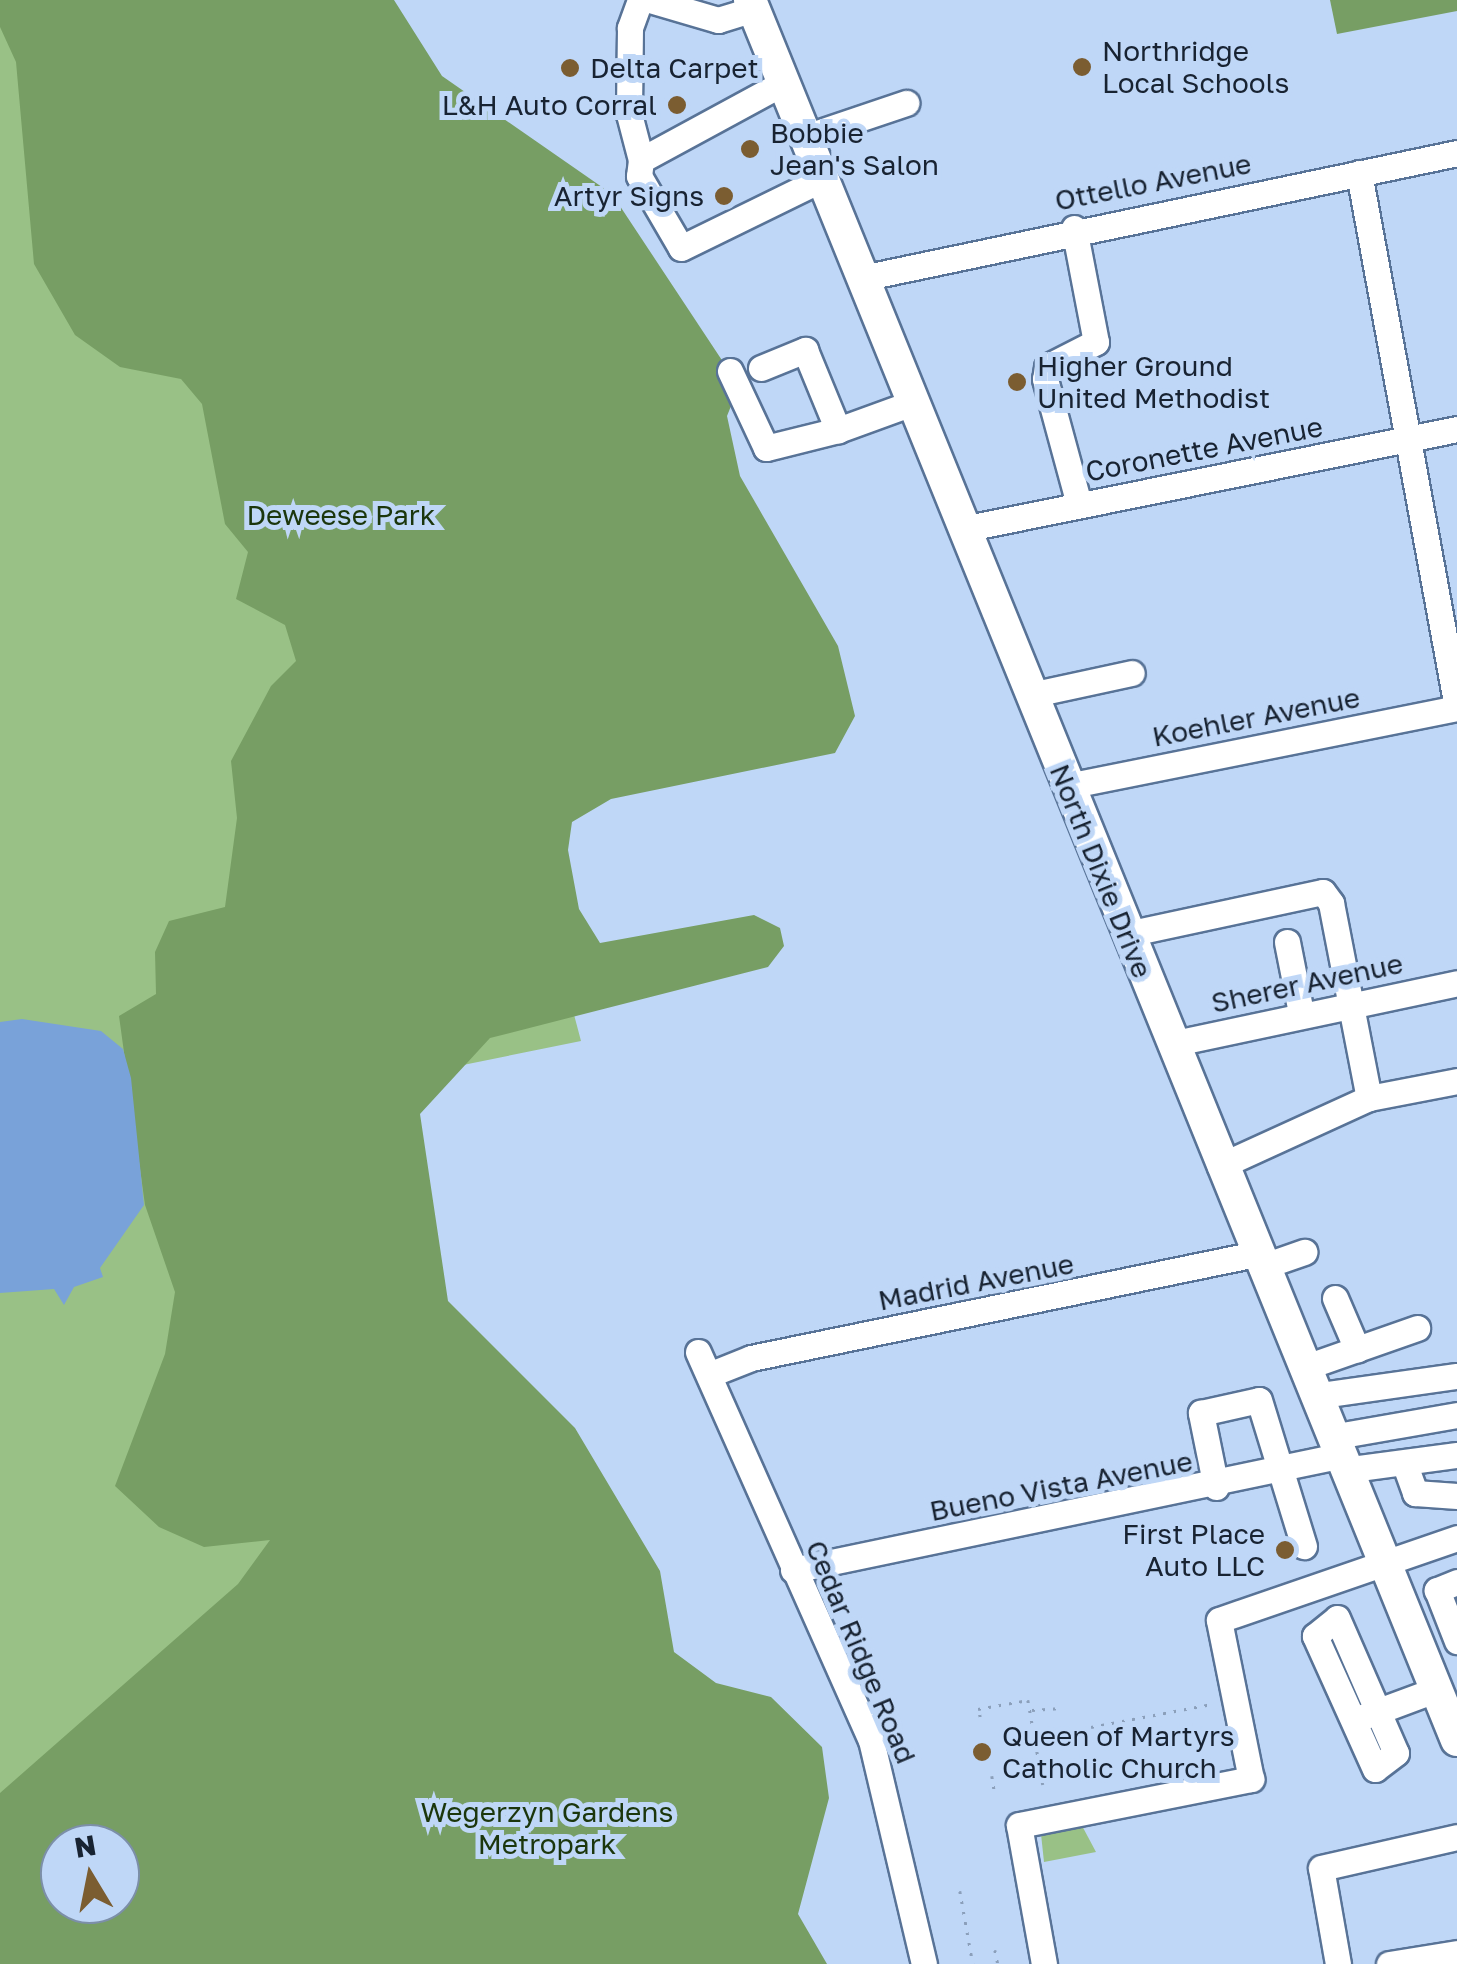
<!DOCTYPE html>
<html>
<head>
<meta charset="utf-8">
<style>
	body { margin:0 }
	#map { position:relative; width:1457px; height:1964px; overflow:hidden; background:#bfd7f7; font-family:"Golos Text",sans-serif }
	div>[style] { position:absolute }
	.green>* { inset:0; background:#99c186 }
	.forest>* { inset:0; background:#779e64 }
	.water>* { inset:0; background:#79a2d9 }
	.path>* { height:2.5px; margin-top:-1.25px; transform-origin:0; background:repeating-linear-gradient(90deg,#8b9fba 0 2.5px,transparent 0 10.5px) }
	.roads { filter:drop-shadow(2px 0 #587397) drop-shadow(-2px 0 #587397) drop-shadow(0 2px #587397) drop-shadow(0 -2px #587397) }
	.minor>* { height:25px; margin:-12.5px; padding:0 12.5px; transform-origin:12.5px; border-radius:12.5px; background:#fff }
	.major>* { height:32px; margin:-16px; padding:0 16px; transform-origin:16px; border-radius:16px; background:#fff }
	.dots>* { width:28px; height:28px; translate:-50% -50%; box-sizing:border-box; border:5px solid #bfd7f7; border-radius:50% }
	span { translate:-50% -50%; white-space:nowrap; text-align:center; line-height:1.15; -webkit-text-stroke:10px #bfd7f7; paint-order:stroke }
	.poi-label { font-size:28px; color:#182332 }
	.left { translate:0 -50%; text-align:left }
	.right { translate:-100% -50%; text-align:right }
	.street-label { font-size:28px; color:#182332 }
	.park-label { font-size:28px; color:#1b360c }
	.north { position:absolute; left:40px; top:1824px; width:100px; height:100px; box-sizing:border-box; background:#bfd7f7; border:2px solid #7c8fa8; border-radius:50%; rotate:350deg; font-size:28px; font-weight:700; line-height:40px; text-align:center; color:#182332 }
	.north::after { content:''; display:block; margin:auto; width:35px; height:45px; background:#7b5d31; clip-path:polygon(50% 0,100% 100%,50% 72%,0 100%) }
</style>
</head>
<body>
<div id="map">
	<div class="green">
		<div style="clip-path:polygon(evenodd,0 0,519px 807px,581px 1041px,389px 1080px,430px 1276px,657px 1667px,0 1964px,0 0,60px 1844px,120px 1844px,120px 1904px,60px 1904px,60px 1844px)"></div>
		<div style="clip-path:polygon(1080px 1822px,1096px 1852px,1044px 1862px,1041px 1834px)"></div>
	</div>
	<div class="forest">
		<div style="clip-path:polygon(evenodd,0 0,394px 0,442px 76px,612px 194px,739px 386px,727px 416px,740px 476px,838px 646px,855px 716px,835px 753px,611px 799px,572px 822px,568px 850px,579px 909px,600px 943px,754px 915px,780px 928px,784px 946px,768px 967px,490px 1038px,420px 1114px,448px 1301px,575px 1428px,660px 1571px,674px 1652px,716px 1683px,771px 1697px,822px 1747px,829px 1798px,798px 1914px,827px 1964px,0 1964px,0 1793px,238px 1584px,270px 1540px,204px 1547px,159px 1527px,115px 1486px,165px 1354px,175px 1292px,145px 1205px,119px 1016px,156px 994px,155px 952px,169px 921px,225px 907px,237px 818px,231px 761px,271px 686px,296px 661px,285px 625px,236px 599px,248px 552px,225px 524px,202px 404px,181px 379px,120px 367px,75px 335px,34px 264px,16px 62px,0 27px,0 0,60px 1844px,120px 1844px,120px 1904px,60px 1904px,60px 1844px)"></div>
		<div style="clip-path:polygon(1330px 0,1457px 0,1457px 11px,1337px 34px)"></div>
	</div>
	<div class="water">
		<div style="clip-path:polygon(22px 1019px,101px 1031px,123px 1049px,131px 1078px,144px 1205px,100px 1268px,103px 1277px,74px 1287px,64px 1305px,54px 1289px,0 1293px,0 1022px)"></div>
	</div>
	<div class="path">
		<div style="left:1032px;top:1710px;width:26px;rotate:-4deg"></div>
		<div style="left:980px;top:1717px;width:8px;rotate:-104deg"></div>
		<div style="left:978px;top:1709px;width:51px;rotate:-10.2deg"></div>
		<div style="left:1028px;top:1700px;width:86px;rotate:80deg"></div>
		<div style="left:1091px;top:1727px;width:123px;rotate:-10.8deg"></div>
		<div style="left:1056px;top:1734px;width:15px;rotate:-16deg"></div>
		<div style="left:992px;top:1776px;width:18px;rotate:81deg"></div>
		<div style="left:960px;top:1891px;width:74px;rotate:79.9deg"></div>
		<div style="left:995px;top:1950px;width:14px;rotate:78deg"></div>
	</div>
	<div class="roads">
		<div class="minor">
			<div style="left:640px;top:0;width:30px;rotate:110deg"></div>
			<div style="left:630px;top:28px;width:86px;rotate:90.7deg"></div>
			<div style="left:629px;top:114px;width:48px;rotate:75.4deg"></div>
			<div style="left:641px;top:160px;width:162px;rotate:-28.5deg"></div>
			<div style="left:650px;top:0;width:71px;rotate:16.4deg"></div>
			<div style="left:718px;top:20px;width:38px;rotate:-17deg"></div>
			<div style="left:805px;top:137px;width:107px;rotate:-18.6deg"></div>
			<div style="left:641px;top:160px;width:16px;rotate:97deg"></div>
			<div style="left:639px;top:176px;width:83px;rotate:59.7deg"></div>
			<div style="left:681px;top:248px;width:157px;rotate:-26.1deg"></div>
			<div style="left:1359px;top:173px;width:543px;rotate:79.6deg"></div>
			<div style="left:1074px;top:228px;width:116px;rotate:79.1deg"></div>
			<div style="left:1096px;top:342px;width:55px;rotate:153deg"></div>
			<div style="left:1047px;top:367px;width:12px;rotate:99deg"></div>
			<div style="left:1045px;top:379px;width:130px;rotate:74.8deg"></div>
			<div style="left:862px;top:278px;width:608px;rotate:-11.86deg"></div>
			<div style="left:761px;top:368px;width:48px;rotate:-22.2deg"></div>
			<div style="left:805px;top:350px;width:87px;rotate:67.6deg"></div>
			<div style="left:838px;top:430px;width:79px;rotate:-20deg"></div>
			<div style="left:730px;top:371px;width:85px;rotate:64.9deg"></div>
			<div style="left:766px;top:448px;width:74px;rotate:-14deg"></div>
			<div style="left:963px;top:529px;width:504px;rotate:-11.44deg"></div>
			<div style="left:1030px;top:695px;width:104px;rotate:-12.2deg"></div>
			<div style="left:1067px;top:786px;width:398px;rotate:-11.3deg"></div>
			<div style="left:1127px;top:934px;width:200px;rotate:-12.1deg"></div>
			<div style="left:1323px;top:892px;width:14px;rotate:54deg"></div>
			<div style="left:1331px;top:903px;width:199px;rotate:79deg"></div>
			<div style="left:1369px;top:1098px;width:164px;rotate:155.5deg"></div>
			<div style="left:1287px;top:942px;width:72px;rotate:78.8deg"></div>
			<div style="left:1171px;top:1044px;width:292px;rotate:-12deg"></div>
			<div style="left:1369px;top:1098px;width:90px;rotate:-10.9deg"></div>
			<div style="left:1261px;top:1267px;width:46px;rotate:-19.2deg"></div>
			<div style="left:1335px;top:1298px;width:56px;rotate:66.7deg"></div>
			<div style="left:698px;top:1352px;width:425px;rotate:66deg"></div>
			<div style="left:871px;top:1740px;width:230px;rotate:76.7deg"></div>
			<div style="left:1303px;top:1368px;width:121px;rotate:-19.3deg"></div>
			<div style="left:711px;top:1374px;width:43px;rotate:-21.8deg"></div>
			<div style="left:751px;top:1358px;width:516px;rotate:-11.64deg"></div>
			<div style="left:1314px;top:1396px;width:144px;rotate:-8deg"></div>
			<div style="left:1331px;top:1437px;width:128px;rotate:-9.9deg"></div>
			<div style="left:1405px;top:1465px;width:30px;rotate:70deg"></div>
			<div style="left:1415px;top:1493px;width:42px;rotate:4.1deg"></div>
			<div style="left:1344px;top:1470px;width:114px;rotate:-7.6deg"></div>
			<div style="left:1216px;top:1487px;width:76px;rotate:-101.5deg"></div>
			<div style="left:1201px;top:1413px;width:59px;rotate:-12.6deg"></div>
			<div style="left:1259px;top:1400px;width:153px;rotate:72.9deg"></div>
			<div style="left:793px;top:1570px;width:557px;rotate:-11.81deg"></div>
			<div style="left:1457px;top:1582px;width:22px;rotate:158deg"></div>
			<div style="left:1437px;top:1590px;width:55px;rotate:68.6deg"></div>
			<div style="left:1337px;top:1618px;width:147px;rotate:66.4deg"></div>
			<div style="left:1396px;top:1753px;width:26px;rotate:143deg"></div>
			<div style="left:1375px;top:1769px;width:146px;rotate:-114.3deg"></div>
			<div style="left:1315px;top:1636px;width:28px;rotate:-39deg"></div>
			<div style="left:1365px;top:1716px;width:75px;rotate:-20.4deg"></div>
			<div style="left:1044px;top:1964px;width:141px;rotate:-100.2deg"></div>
			<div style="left:1019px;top:1825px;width:237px;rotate:-11.2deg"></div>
			<div style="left:1251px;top:1779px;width:162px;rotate:-101.4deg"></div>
			<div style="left:1219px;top:1620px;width:252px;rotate:-19deg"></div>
			<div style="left:1338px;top:1964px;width:97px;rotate:-100deg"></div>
			<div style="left:1321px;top:1868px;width:139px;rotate:-12.8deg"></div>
			<div style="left:1389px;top:1964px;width:69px;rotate:-9.2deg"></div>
		</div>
		<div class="major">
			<div style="left:750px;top:0;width:1878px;rotate:67.89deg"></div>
		</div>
	</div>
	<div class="dots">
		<div style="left:1082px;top:67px;background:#7b5d31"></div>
		<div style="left:570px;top:68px;background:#7b5d31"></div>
		<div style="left:677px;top:105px;background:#7b5d31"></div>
		<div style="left:750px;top:149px;background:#7b5d31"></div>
		<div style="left:724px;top:196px;background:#7b5d31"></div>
		<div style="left:1017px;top:382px;background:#7b5d31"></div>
		<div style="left:1285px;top:1550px;background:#7b5d31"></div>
		<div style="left:982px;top:1752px;background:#7b5d31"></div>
	</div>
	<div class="poi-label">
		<span class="left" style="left:1102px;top:67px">Northridge<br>Local Schools</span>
		<span class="left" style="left:590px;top:68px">Delta Carpet</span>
		<span class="right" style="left:657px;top:105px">L&amp;H Auto Corral</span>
		<span class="left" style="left:770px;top:149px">Bobbie<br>Jean's Salon</span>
		<span class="right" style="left:704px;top:196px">Artyr Signs</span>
		<span class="left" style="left:1037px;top:382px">Higher Ground<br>United Methodist</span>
		<span class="right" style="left:1265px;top:1550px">First Place<br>Auto LLC</span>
		<span class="left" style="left:1002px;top:1752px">Queen of Martyrs<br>Catholic Church</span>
	</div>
	<div class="street-label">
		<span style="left:1153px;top:182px;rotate:-11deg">Ottello Avenue</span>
		<span style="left:1204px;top:449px;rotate:-11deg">Coronette Avenue</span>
		<span style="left:1256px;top:717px;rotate:-11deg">Koehler Avenue</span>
		<span style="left:1101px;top:871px;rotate:68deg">North Dixie Drive</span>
		<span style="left:1307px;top:983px;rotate:-12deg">Sherer Avenue</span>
		<span style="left:976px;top:1282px;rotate:-11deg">Madrid Avenue</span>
		<span style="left:1061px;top:1486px;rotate:-11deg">Bueno Vista Avenue</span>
		<span style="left:861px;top:1652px;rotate:67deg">Cedar Ridge Road</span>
	</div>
	<div class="park-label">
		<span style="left:341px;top:515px">Deweese Park</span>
		<span style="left:547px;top:1828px">Wegerzyn Gardens<br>Metropark</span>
	</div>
	<div class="north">N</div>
</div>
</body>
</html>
